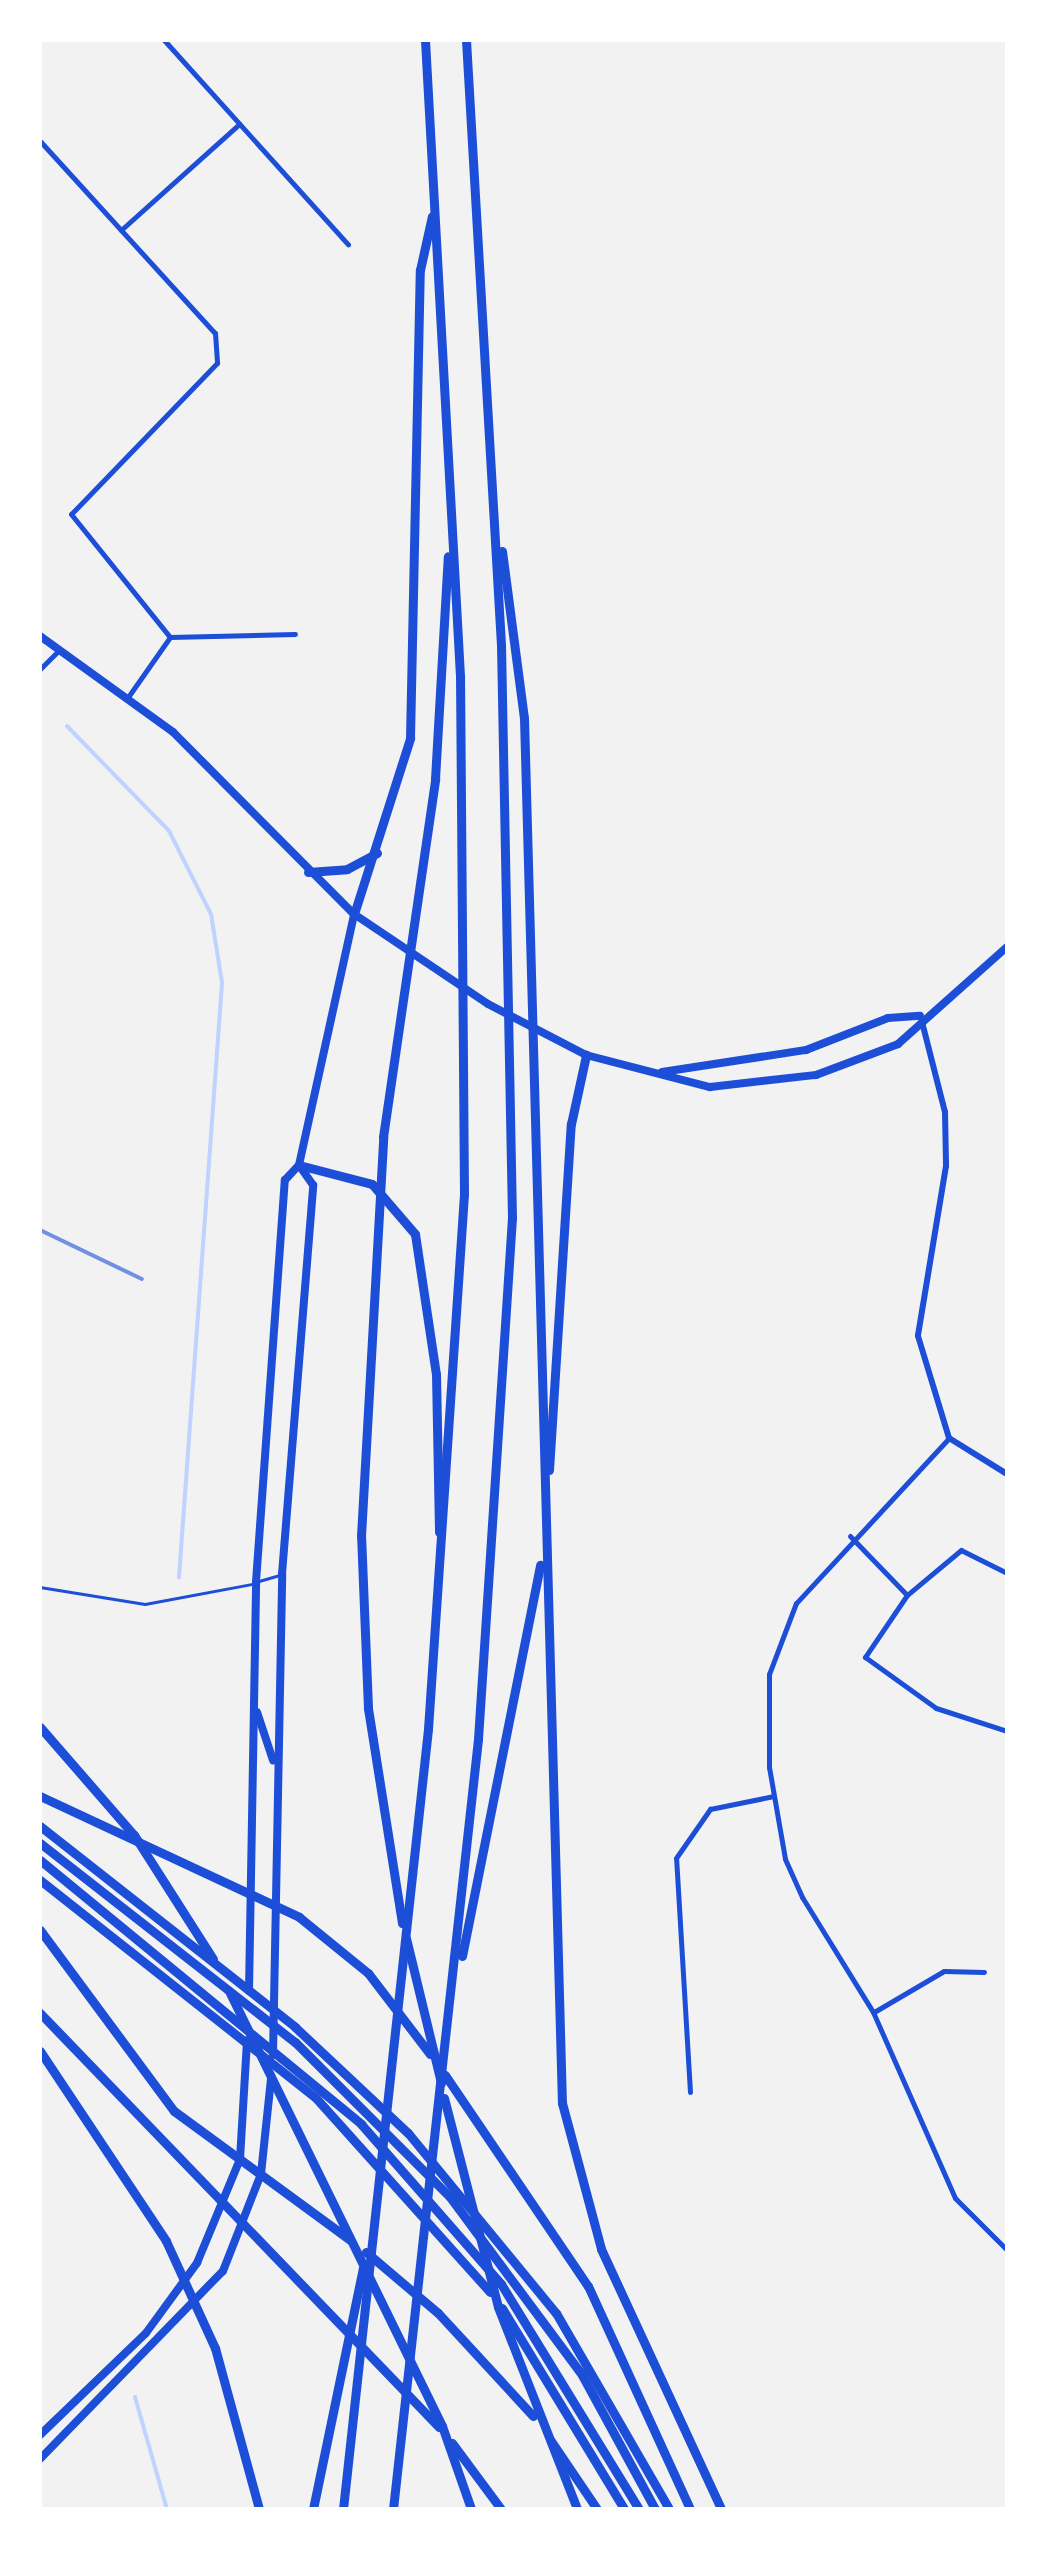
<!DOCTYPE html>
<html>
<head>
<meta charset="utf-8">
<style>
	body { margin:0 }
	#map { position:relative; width:1047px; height:2549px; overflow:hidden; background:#f2f2f2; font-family:Raleway,sans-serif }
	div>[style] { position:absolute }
	.stream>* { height:4px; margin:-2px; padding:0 2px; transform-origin:2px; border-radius:2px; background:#bfd3fe }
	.service>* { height:2.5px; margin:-1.25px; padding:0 1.25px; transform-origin:1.25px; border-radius:1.25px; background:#1d4ed8 }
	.minor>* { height:5px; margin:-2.5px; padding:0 2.5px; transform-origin:2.5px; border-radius:2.5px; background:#1d4ed8 }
	.tertiary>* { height:6px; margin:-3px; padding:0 3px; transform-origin:3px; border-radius:3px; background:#1d4ed8 }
	.primary>* { height:8px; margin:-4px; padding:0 4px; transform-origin:4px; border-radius:4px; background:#1d4ed8 }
	.motorway>* { height:9px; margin:-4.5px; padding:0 4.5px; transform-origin:4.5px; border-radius:4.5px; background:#1d4ed8 }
	.rail>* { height:4px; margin:-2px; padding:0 2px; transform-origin:2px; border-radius:2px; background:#7290e2 }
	span { translate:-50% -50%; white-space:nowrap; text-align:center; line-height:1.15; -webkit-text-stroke:9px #fff; paint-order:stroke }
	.frame { position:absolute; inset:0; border:42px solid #fff; pointer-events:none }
</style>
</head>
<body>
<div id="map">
	<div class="stream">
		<div style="left:67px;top:726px;width:146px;rotate:45.8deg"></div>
		<div style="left:169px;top:831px;width:93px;rotate:63.2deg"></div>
		<div style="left:211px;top:914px;width:70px;rotate:80.9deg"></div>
		<div style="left:222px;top:983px;width:596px;rotate:94.14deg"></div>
		<div style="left:135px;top:2397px;width:116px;rotate:74.1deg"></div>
	</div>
	<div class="service">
		<div style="left:259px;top:1581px;width:22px;rotate:-16deg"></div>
		<div style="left:40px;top:1587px;width:106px;rotate:9.2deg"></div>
		<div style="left:145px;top:1604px;width:109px;rotate:-10.6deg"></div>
	</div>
	<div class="minor">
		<div style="left:164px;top:40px;width:275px;rotate:48deg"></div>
		<div style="left:40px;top:141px;width:260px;rotate:47.7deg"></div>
		<div style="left:215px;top:333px;width:30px;rotate:86deg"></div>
		<div style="left:217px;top:363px;width:210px;rotate:134deg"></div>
		<div style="left:71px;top:514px;width:158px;rotate:51.2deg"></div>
		<div style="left:121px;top:230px;width:159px;rotate:-41.9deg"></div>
		<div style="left:170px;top:637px;width:125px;rotate:-1.4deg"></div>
		<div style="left:40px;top:669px;width:27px;rotate:-45deg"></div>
		<div style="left:128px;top:697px;width:73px;rotate:-55deg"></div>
		<div style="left:949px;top:1438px;width:225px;rotate:132.8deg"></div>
		<div style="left:796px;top:1603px;width:76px;rotate:110.8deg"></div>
		<div style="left:769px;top:1674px;width:93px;rotate:90deg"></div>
		<div style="left:769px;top:1767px;width:93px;rotate:80.1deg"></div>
		<div style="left:785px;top:1859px;width:42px;rotate:65.9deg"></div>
		<div style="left:802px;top:1897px;width:135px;rotate:58.3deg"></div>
		<div style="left:873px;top:2012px;width:203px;rotate:66.2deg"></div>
		<div style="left:955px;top:2198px;width:74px;rotate:45deg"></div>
		<div style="left:850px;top:1536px;width:82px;rotate:46deg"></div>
		<div style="left:1007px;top:1573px;width:51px;rotate:-153.4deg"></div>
		<div style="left:961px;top:1550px;width:70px;rotate:140.2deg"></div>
		<div style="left:907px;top:1595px;width:75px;rotate:124.1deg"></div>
		<div style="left:865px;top:1657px;width:87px;rotate:35.7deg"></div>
		<div style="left:936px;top:1708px;width:75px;rotate:17.9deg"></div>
		<div style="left:874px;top:2012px;width:81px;rotate:-30.4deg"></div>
		<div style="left:944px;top:1971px;width:40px;rotate:1.4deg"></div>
		<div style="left:690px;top:2092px;width:234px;rotate:-93.4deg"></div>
		<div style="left:676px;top:1858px;width:60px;rotate:-55.2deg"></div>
		<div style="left:710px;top:1809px;width:65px;rotate:-11.5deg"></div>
	</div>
	<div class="tertiary">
		<div style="left:921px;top:1018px;width:97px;rotate:75.7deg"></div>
		<div style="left:945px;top:1112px;width:54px;rotate:88.9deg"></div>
		<div style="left:946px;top:1166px;width:172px;rotate:99.4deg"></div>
		<div style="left:918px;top:1336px;width:107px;rotate:73.1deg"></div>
		<div style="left:949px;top:1438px;width:68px;rotate:31.8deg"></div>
	</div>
	<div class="primary">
		<div style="left:40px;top:636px;width:164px;rotate:35.8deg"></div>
		<div style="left:173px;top:732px;width:257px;rotate:45.2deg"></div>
		<div style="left:354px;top:914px;width:161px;rotate:33.9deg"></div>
		<div style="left:488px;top:1004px;width:110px;rotate:27.5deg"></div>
		<div style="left:586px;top:1055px;width:128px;rotate:14.5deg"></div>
		<div style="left:710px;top:1087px;width:107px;rotate:-6.5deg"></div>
		<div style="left:816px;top:1075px;width:88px;rotate:-20.7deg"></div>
		<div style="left:898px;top:1044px;width:146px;rotate:-41.7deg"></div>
		<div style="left:662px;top:1072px;width:146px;rotate:-8.7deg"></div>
		<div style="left:806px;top:1050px;width:88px;rotate:-21.3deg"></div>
		<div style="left:888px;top:1018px;width:32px;rotate:-4deg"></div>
		<div style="left:257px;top:1712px;width:51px;rotate:71.6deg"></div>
		<div style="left:249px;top:1991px;width:409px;rotate:-89deg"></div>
		<div style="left:256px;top:1582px;width:403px;rotate:-85.9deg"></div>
		<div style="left:285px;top:1180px;width:21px;rotate:-47deg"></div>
		<div style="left:299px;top:1165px;width:257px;rotate:-77.6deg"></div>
		<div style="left:273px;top:2055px;width:481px;rotate:-88.9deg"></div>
		<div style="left:282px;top:1574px;width:390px;rotate:-85.4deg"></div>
		<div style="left:313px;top:1185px;width:24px;rotate:-125deg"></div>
		<div style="left:40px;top:2435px;width:147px;rotate:-43.9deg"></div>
		<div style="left:146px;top:2333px;width:87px;rotate:-53.9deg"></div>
		<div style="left:197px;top:2263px;width:113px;rotate:-67.5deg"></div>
		<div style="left:240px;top:2159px;width:119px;rotate:-86.6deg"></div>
		<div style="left:40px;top:2459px;width:262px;rotate:-45.8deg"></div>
		<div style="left:223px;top:2271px;width:104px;rotate:-68.6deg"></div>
		<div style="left:261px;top:2174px;width:96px;rotate:-84deg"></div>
	</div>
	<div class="motorway">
		<div style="left:502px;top:551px;width:168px;rotate:82.5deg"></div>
		<div style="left:524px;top:718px;width:1386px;rotate:88.43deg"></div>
		<div style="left:562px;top:2103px;width:151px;rotate:75deg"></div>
		<div style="left:601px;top:2249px;width:286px;rotate:65.2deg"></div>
		<div style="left:308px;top:872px;width:39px;rotate:-4deg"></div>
		<div style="left:347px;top:869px;width:34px;rotate:-28deg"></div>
		<div style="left:354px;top:914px;width:185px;rotate:-72.3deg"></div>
		<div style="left:410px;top:738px;width:468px;rotate:-88.8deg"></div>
		<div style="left:420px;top:270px;width:55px;rotate:-77.5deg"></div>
		<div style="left:299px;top:1165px;width:75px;rotate:14.6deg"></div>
		<div style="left:372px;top:1184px;width:66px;rotate:49.3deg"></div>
		<div style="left:415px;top:1234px;width:142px;rotate:81.5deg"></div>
		<div style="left:436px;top:1374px;width:158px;rotate:88.9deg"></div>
		<div style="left:549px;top:1470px;width:347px;rotate:-86.4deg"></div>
		<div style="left:571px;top:1124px;width:71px;rotate:-77.7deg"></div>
		<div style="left:40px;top:1727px;width:143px;rotate:49deg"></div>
		<div style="left:134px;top:1835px;width:147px;rotate:57.5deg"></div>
		<div style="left:40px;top:1796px;width:286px;rotate:25deg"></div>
		<div style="left:299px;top:1917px;width:89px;rotate:39.1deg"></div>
		<div style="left:368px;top:1973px;width:102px;rotate:52.6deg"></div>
		<div style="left:40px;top:1826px;width:325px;rotate:38.2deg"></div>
		<div style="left:295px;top:2027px;width:155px;rotate:43.2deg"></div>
		<div style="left:408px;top:2133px;width:233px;rotate:50.6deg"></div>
		<div style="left:556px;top:2313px;width:226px;rotate:60deg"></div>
		<div style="left:40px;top:1843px;width:323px;rotate:38deg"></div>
		<div style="left:295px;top:2042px;width:219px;rotate:45deg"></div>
		<div style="left:450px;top:2197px;width:222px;rotate:53.4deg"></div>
		<div style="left:582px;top:2375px;width:153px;rotate:61.4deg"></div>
		<div style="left:40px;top:1860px;width:416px;rotate:39.4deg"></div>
		<div style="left:361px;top:2124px;width:213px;rotate:48.8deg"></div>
		<div style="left:501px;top:2284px;width:264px;rotate:58.5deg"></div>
		<div style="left:40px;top:1880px;width:350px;rotate:38.3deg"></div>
		<div style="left:315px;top:2097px;width:262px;rotate:48.1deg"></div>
		<div style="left:402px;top:1923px;width:218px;rotate:-99deg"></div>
		<div style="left:368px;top:1708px;width:172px;rotate:-92.3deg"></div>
		<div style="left:361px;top:1536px;width:400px;rotate:-86.8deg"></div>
		<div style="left:383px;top:1137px;width:362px;rotate:-81.7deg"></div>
		<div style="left:435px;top:779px;width:223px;rotate:-86.7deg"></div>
		<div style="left:40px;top:1930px;width:225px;rotate:53.5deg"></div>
		<div style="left:174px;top:2111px;width:218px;rotate:36.2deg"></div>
		<div style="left:406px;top:1938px;width:149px;rotate:76.4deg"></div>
		<div style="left:462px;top:1956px;width:399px;rotate:-78.7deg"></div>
		<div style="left:229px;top:1991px;width:484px;rotate:63.9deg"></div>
		<div style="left:442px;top:2426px;width:88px;rotate:70.7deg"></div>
		<div style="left:40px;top:2013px;width:575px;rotate:46.06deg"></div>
		<div style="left:40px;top:2051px;width:228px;rotate:56.4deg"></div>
		<div style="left:166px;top:2241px;width:118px;rotate:65.4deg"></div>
		<div style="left:215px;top:2348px;width:167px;rotate:74.7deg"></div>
		<div style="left:445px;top:2075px;width:255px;rotate:55.9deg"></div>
		<div style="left:588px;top:2286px;width:245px;rotate:65.4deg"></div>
		<div style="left:444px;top:2098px;width:216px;rotate:75.5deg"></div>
		<div style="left:498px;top:2307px;width:217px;rotate:68.6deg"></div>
		<div style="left:366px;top:2252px;width:94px;rotate:40.3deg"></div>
		<div style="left:438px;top:2313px;width:140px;rotate:47.3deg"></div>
		<div style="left:502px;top:2308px;width:235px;rotate:58.7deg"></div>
		<div style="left:551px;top:2441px;width:82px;rotate:55.9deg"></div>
		<div style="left:452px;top:2443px;width:82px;rotate:53.4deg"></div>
		<div style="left:313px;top:2509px;width:247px;rotate:-78.3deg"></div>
		<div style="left:343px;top:2509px;width:785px;rotate:-83.78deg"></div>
		<div style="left:428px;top:1729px;width:536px;rotate:-86.15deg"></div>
		<div style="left:464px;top:1194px;width:518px;rotate:-90.44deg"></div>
		<div style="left:460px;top:676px;width:637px;rotate:-93.15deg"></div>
		<div style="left:393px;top:2509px;width:775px;rotate:-83.7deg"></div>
		<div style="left:478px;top:1739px;width:522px;rotate:-86.27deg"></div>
		<div style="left:512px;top:1218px;width:573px;rotate:-91.1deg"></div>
		<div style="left:501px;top:645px;width:606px;rotate:-93.31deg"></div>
	</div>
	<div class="rail">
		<div style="left:40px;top:1230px;width:113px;rotate:25.7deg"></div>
	</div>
	<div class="frame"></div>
</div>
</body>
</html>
